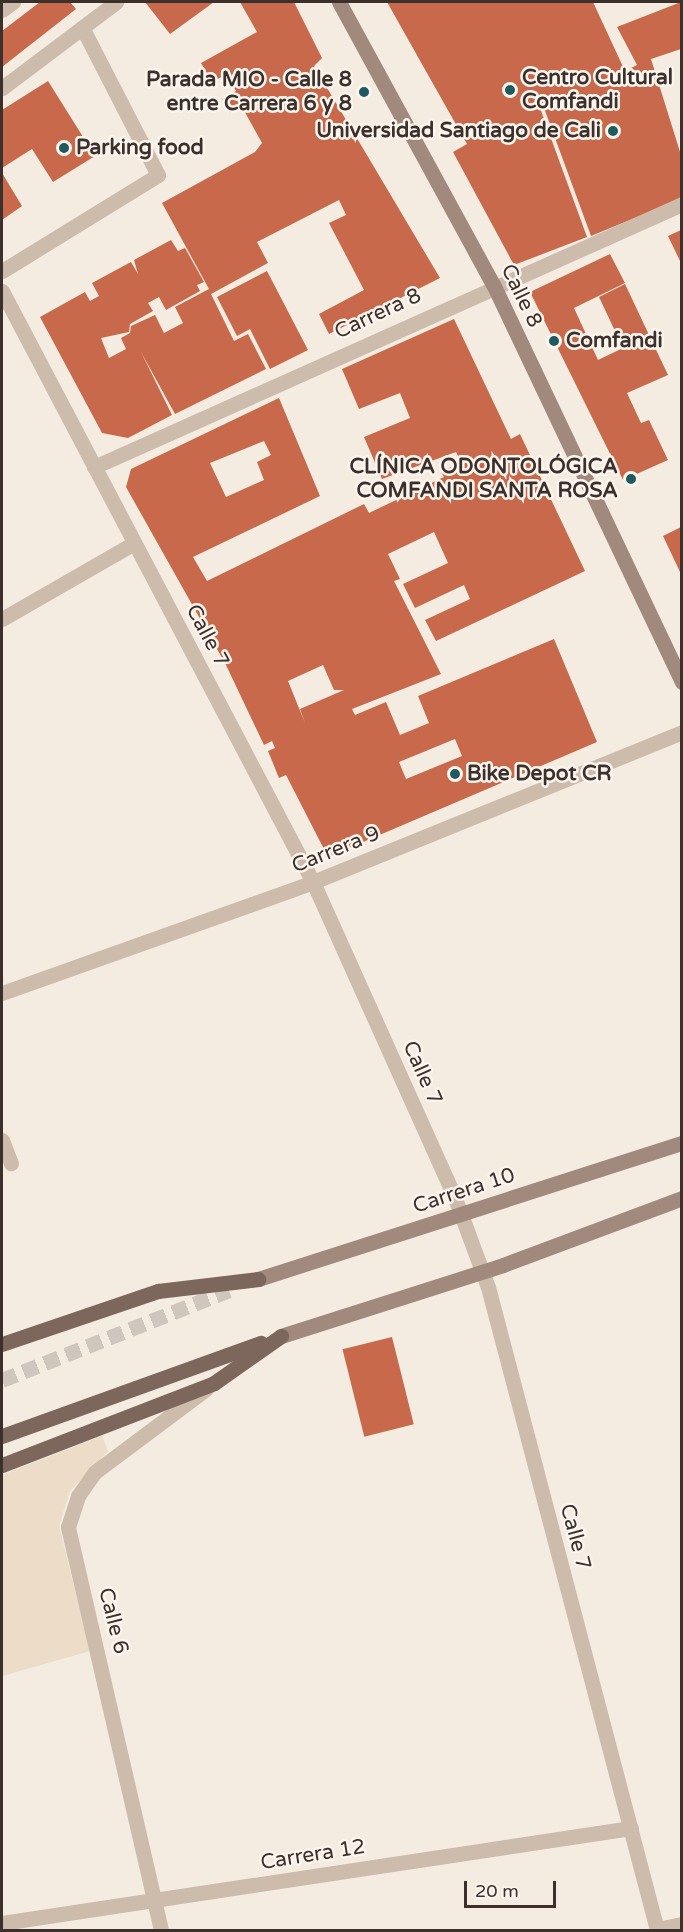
<!DOCTYPE html>
<html>
<head>
<meta charset="utf-8">
<style>
	body { margin:0 }
	#map { position:relative; width:683px; height:1932px; overflow:hidden; background:#f4ebe1; font-family:"Varela Round",sans-serif }
	div>[style] { position:absolute }
	.plaza>* { inset:0; background:#ecdcc8 }
	.building>* { inset:0; background:#c8694b; transform-origin:0 0 }
	.primary-tunnel>* { height:15px; margin-top:-7.5px; transform-origin:0; background:repeating-linear-gradient(90deg,#cfc6bd 0 15px,transparent 0 23px) }
	.lane>* { height:15px; margin:-7.5px; padding:0 7.5px; transform-origin:7.5px; border-radius:7.5px; background:#cdbbac }
	.street>* { height:15px; margin:-7.5px; padding:0 7.5px; transform-origin:7.5px; border-radius:7.5px; background:#cdbbac }
	.secondary>* { height:15px; margin:-7.5px; padding:0 7.5px; transform-origin:7.5px; border-radius:7.5px; background:#a18a7d }
	.primary>* { height:15px; margin:-7.5px; padding:0 7.5px; transform-origin:7.5px; border-radius:7.5px; background:#7d675c }
	.dots>* { width:16px; height:16px; translate:-50% -50%; box-sizing:border-box; border:3px solid #fbf5ee; border-radius:50% }
	span { translate:-50% -50%; white-space:nowrap; text-align:center; line-height:1.15; -webkit-text-stroke:5px #fbf5ee; paint-order:stroke }
	.poi-label { font-size:21px; color:#3b302b; font-weight:700 }
	.left { translate:0 -50%; text-align:left }
	.right { translate:-100% -50%; text-align:right }
	.street-label { font-size:21px; color:#3b302b }
	.frame { position:absolute; inset:0; border:3px solid #3b302b; pointer-events:none }
	.scale { position:absolute; left:464px; top:1881px; width:92px; height:27px; box-sizing:border-box; border:3px solid #3b302b; border-top:0; padding-left:8px; font-size:18px; line-height:21px; white-space:nowrap; color:#3b302b; -webkit-text-stroke:4px #fbf5ee; paint-order:stroke }
</style>
</head>
<body>
<div id="map">
	<div class="plaza">
		<div style="clip-path:polygon(102px 1436px,108px 1451px,70px 1491px,59px 1526px,90px 1651px,2px 1676px,2px 1475px)"></div>
	</div>
	<div class="building">
		<div style="clip-path:polygon(40px 2px,70px 2px,76px 9px,2px 67px,2px 31px)"></div>
		<div style="clip-path:polygon(145px 2px,214px 2px,170px 34px)"></div>
		<div style="clip-path:polygon(240px 2px,294px 2px,322px 58px,314px 66px,440px 278px,329px 334px,319px 314px,364px 290px,329px 223px,346px 215px,339px 200px,257px 242px,268px 263px,211px 294px,234px 341px,248px 334px,266px 369px,175px 414px,141px 352px,172px 415px,128px 438px,102px 433px,40px 317px,85px 292px,90px 301px,99px 296px,92px 283px,131px 262px,138px 274px,134px 260px,171px 240px,178px 251px,185px 248px,204px 282px,197px 285px,200px 291px,166px 310px,159px 297px,148px 303px,153px 311px,130px 324px,129px 332px,101px 338px,109px 358px,126px 349px,121px 338px,130px 333px,131px 326px,155px 315px,164px 333px,183px 323px,175px 307px,209px 289px,162px 203px,255px 152px,262px 143px,241px 105px,230px 113px,222px 99px,236px 91px,227px 74px,212px 82px,201px 63px,257px 32px)"></div>
		<div style="clip-path:polygon(387px 2px,593px 2px,625px 71px,637px 65px,617px 27px,681px 2px,681px 49px,651px 59px,681px 155px,681px 199px,591px 236px,544px 108px,560px 100px,540px 108px,587px 237px,514px 265px,453px 152px,467px 144px)"></div>
		<div style="clip-path:polygon(48px 81px,95px 156px,53px 182px,32px 149px,2px 168px,2px 110px)"></div>
		<div style="clip-path:polygon(2px 173px,22px 206px,2px 220px)"></div>
		<div style="clip-path:polygon(681px 230px,681px 263px,668px 236px)"></div>
		<div style="clip-path:polygon(610px 254px,625px 283px,574px 308px,598px 360px,623px 348px,599px 297px,625px 284px,668px 375px,627px 393px,641px 423px,649px 420px,668px 460px,623px 480px,530px 292px)"></div>
		<div style="clip-path:polygon(267px 271px,308px 350px,270px 369px,250px 329px,237px 336px,217px 297px)"></div>
		<div style="clip-path:polygon(evenodd,454px 319px,511px 439px,520px 434px,585px 571px,436px 641px,425px 620px,470px 599px,464px 585px,415px 608px,403px 584px,448px 563px,434px 532px,388px 554px,400px 579px,394px 581px,441px 674px,352px 709px,355px 715px,386px 702px,400px 735px,429px 723px,418px 696px,554px 639px,597px 742px,328px 857px,286px 775px,279px 778px,268px 751px,275px 748px,272px 741px,264px 745px,226px 665px,126px 487px,131px 469px,279px 398px,320px 496px,193px 557px,207px 581px,364px 504px,369px 513px,444px 477px,441px 472px,461px 462px,456px 452px,382px 479px,364px 437px,410px 418px,400px 393px,359px 409px,342px 369px,454px 319px,264px 441px,271px 455px,257px 462px,264px 480px,226px 497px,210px 463px,264px 441px,454px 319px,323px 665px,334px 690px,344px 690px,300px 709px,305px 723px,288px 681px,323px 665px,454px 319px,455px 739px,462px 756px,406px 779px,399px 762px,455px 739px)"></div>
		<div style="clip-path:polygon(681px 527px,681px 574px,663px 536px)"></div>
		<div style="left:392px;top:1337px;width:90px;height:51px;rotate:76deg"></div>
	</div>
	<div class="primary-tunnel">
		<div style="left:2px;top:1380px;width:244px;rotate:-21.6deg"></div>
	</div>
	<div class="lane">
		<div style="left:2px;top:10px;width:14px;rotate:-36deg"></div>
		<div style="left:2px;top:271px;width:183px;rotate:-31.6deg"></div>
		<div style="left:158px;top:175px;width:166px;rotate:-117.2deg"></div>
		<div style="left:2px;top:1140px;width:25px;rotate:69deg"></div>
	</div>
	<div class="street">
		<div style="left:2px;top:88px;width:143px;rotate:-37deg"></div>
		<div style="left:2px;top:291px;width:668px;rotate:62.25deg"></div>
		<div style="left:313px;top:882px;width:346px;rotate:65.8deg"></div>
		<div style="left:455px;top:1198px;width:95px;rotate:69.7deg"></div>
		<div style="left:488px;top:1287px;width:665px;rotate:75.27deg"></div>
		<div style="left:94px;top:467px;width:644px;rotate:-24.1deg"></div>
		<div style="left:2px;top:619px;width:152px;rotate:-29.9deg"></div>
		<div style="left:2px;top:993px;width:330px;rotate:-19.6deg"></div>
		<div style="left:313px;top:882px;width:398px;rotate:-22.1deg"></div>
		<div style="left:2px;top:1923px;width:636px;rotate:-8.59deg"></div>
		<div style="left:657px;top:1929px;width:25px;rotate:-11deg"></div>
		<div style="left:161px;top:1930px;width:414px;rotate:-103deg"></div>
		<div style="left:68px;top:1527px;width:33px;rotate:-72deg"></div>
		<div style="left:78px;top:1496px;width:29px;rotate:-55deg"></div>
		<div style="left:95px;top:1472px;width:139px;rotate:-36.8deg"></div>
	</div>
	<div class="secondary">
		<div style="left:339px;top:2px;width:321px;rotate:61.4deg"></div>
		<div style="left:493px;top:284px;width:441px;rotate:64.6deg"></div>
		<div style="left:258px;top:1279px;width:445px;rotate:-17.8deg"></div>
		<div style="left:281px;top:1336px;width:233px;rotate:-17.7deg"></div>
		<div style="left:503px;top:1265px;width:191px;rotate:-20.5deg"></div>
	</div>
	<div class="primary">
		<div style="left:2px;top:1344px;width:165px;rotate:-18.8deg"></div>
		<div style="left:158px;top:1291px;width:101px;rotate:-6.8deg"></div>
		<div style="left:2px;top:1436px;width:275px;rotate:-19.8deg"></div>
		<div style="left:2px;top:1465px;width:227px;rotate:-21.1deg"></div>
		<div style="left:214px;top:1383px;width:82px;rotate:-35deg"></div>
	</div>
	<div class="dots">
		<div style="left:510px;top:90px;background:#1f5a5e"></div>
		<div style="left:364px;top:92px;background:#1f5a5e"></div>
		<div style="left:613px;top:131px;background:#1f5a5e"></div>
		<div style="left:64px;top:148px;background:#1f5a5e"></div>
		<div style="left:554px;top:341px;background:#1f5a5e"></div>
		<div style="left:631px;top:479px;background:#1f5a5e"></div>
		<div style="left:455px;top:774px;background:#1f5a5e"></div>
	</div>
	<div class="poi-label">
		<span class="left" style="left:522px;top:90px">Centro Cultural<br>Comfandi</span>
		<span class="right" style="left:352px;top:92px">Parada MIO - Calle 8<br>entre Carrera 6 y 8</span>
		<span class="right" style="left:601px;top:131px">Universidad Santiago de Cali</span>
		<span class="left" style="left:76px;top:148px">Parking food</span>
		<span class="left" style="left:566px;top:341px">Comfandi</span>
		<span class="right" style="left:618px;top:479px">CLÍNICA ODONTOLÓGICA<br>COMFANDI SANTA ROSA</span>
		<span class="left" style="left:467px;top:774px">Bike Depot CR</span>
	</div>
	<div class="street-label">
		<span style="left:521px;top:296px;rotate:64deg">Calle 8</span>
		<span style="left:378px;top:314px;rotate:-25deg">Carrera 8</span>
		<span style="left:207px;top:636px;rotate:62deg">Calle 7</span>
		<span style="left:336px;top:850px;rotate:-22deg">Carrera 9</span>
		<span style="left:422px;top:1073px;rotate:66deg">Calle 7</span>
		<span style="left:464px;top:1191px;rotate:-18deg">Carrera 10</span>
		<span style="left:575px;top:1537px;rotate:75deg">Calle 7</span>
		<span style="left:113px;top:1621px;rotate:76deg">Calle 6</span>
		<span style="left:313px;top:1855px;rotate:-9deg">Carrera 12</span>
	</div>
	<div class="frame"></div>
	<div class="scale">20 m</div>
</div>
</body>
</html>
